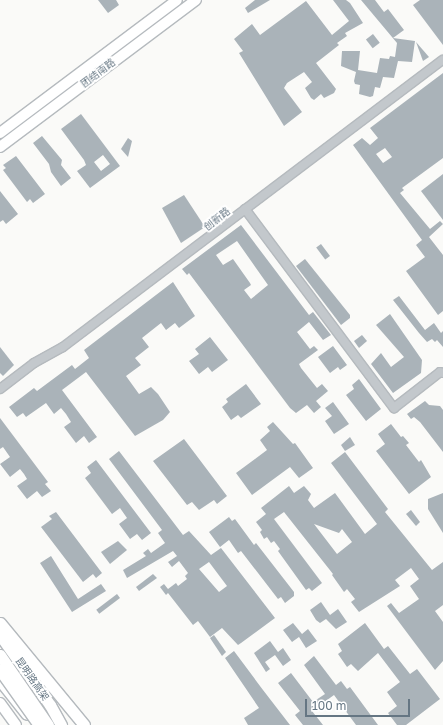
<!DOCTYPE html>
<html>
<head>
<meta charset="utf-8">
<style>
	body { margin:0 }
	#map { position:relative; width:443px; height:725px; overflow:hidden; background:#fafaf8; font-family:"Golos Text","Noto Sans SC",sans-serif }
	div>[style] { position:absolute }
	.building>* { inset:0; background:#aab3b9; transform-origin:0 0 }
	.roads { filter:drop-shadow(1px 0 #b5babe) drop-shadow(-1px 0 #b5babe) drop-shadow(0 1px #b5babe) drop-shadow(0 -1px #b5babe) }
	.minor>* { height:8px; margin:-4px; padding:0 4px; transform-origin:4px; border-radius:4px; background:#c3c8cc }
	.major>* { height:10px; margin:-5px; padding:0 5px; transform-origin:5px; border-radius:5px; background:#fff }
	.bridges { filter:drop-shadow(1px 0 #b4b9bd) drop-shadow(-1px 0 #b4b9bd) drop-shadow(0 1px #b4b9bd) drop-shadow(0 -1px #b4b9bd) }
	.highway-bridge>* { height:11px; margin:-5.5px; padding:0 5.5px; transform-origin:5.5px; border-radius:5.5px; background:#fff }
	span { translate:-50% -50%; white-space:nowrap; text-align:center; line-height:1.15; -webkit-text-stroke:4px #fff; paint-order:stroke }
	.street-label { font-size:10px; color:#657683 }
	.scale { position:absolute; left:305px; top:699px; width:105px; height:18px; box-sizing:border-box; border:2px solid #657683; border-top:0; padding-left:5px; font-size:12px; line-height:14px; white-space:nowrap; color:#657683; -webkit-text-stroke:3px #fff; paint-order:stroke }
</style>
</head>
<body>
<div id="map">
	<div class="building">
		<div style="clip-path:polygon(98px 0,116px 0,119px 5px,108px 13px)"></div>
		<div style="clip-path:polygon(255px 0,270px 0,248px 13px,245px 8px)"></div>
		<div style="clip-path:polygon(333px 0,346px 0,350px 3px,363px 23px,345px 33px,347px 36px,337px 43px,339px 45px,316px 63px,336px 89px,334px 93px,324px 98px,321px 94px,314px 100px,311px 98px,305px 88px,312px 82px,304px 72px,287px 83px,284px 88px,302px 112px,284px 126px,239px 53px,243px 51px,234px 39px,252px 24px,260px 35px,306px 1px,332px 35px,349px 21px)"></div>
		<div style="clip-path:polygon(361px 0,375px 0,384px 12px,388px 9px,404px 30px,393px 38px,415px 41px,412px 62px,398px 61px,394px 78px,383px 77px,380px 88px,375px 87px,373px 96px,370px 97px,359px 94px,360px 85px,355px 84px,354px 81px,356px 72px,341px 66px,342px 51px,360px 51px,358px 70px,377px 73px,380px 58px,389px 59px,390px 56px,395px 57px,397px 43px)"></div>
		<div style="clip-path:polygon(420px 0,443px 0,443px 45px,413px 5px)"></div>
		<div style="left:373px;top:34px;width:11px;height:9px;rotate:52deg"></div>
		<div style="clip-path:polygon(416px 42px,429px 57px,423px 61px)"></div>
		<div style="clip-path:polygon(evenodd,443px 73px,443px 158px,402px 188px,404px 190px,400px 193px,430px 229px,440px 221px,443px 224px,429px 237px,443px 255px,443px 311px,438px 315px,406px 271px,425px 257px,416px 245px,422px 240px,353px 145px,362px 138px,370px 145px,378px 138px,370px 128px,443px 73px,385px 148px,392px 157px,383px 163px,376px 154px,385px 148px)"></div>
		<div style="clip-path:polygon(evenodd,81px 114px,120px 166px,90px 188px,77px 171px,86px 165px,84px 160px,61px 129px,81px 114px,103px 155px,110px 164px,101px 171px,94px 162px,103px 155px)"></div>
		<div style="clip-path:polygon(42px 136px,62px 160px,61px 165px,71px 178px,61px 186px,51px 172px,49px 164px,33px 143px)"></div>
		<div style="clip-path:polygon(128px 138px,132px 141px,128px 157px,121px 149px)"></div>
		<div style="clip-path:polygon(16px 156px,45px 194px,33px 203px,30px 199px,27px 202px,3px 170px,6px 168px,3px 165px)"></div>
		<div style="clip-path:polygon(443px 174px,443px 220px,421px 191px)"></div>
		<div style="clip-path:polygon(0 191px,18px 214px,6px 224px,3px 220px,0 222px)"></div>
		<div style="clip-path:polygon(184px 195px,205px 227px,181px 243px,162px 208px)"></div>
		<div style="clip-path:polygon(evenodd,241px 225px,309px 315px,313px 312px,331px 335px,323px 340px,309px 322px,297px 332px,310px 349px,314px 346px,318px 350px,299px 364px,301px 368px,317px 388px,322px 384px,328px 391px,316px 401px,321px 407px,314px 413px,307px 405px,296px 413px,290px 408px,189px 273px,187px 275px,182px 269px,241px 225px,237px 241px,268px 285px,251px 299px,244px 290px,251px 285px,250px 283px,233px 259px,223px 265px,216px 255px,237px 241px)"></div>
		<div style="left:321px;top:244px;width:15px;height:6px;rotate:53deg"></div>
		<div style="clip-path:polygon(305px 259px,350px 315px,350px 318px,341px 325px,296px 266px)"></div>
		<div style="clip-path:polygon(173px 282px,195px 316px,179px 328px,175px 323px,166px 330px,161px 323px,142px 338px,149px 347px,135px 358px,141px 365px,126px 376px,139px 394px,151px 387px,158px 394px,170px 412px,163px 420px,135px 436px,86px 372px,62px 390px,97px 437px,89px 443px,84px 436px,76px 443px,64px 427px,71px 422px,66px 414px,61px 408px,54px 414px,46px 403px,26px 417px,23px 413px,17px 417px,9px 407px,34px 388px,37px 391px,72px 365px,75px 369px,89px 358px,84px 350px)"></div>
		<div style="clip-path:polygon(399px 296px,425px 330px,434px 323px,441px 333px,443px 331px,443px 347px,437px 340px,435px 342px,432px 339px,427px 342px,419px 333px,393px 300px)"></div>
		<div style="clip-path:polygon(390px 314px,422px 360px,421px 373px,393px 393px,371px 364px,381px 353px,391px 367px,404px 357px,376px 325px)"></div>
		<div style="clip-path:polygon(362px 335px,367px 341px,359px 348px,354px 341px)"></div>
		<div style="clip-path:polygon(210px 337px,228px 360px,212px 372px,208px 367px,199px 374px,189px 361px,199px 354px,195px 349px)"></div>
		<div style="clip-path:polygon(333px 346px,347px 365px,340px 370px,338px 367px,330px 373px,318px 357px)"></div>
		<div style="clip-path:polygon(0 347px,14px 365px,3px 376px,0 373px)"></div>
		<div style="clip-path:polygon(359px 379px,381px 409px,366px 421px,346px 395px,354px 389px,352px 385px)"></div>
		<div style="clip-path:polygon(246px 384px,261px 404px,241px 418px,238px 415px,231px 420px,222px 407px,228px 402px,226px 399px)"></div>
		<div style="clip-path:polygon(425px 401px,429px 405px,440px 406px,443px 410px,443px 452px,420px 422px,414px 417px,411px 419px,407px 414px)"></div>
		<div style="clip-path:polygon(333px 402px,349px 424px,334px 434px,325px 421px,332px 416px,325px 408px)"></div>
		<div style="clip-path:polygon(0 418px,48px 482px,45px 484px,51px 491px,42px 497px,37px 491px,27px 499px,17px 486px,27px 479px,24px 474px,20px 469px,10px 477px,0 464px,10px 457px,3px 447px,0 449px)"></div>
		<div style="clip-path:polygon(273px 422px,293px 444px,295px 443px,313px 468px,299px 478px,290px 467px,252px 495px,236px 473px,267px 450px,260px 440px,270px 431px,267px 427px)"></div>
		<div style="clip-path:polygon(391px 424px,401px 437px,403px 436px,409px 443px,406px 445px,419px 462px,421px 460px,431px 477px,409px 494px,376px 451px,385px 444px,378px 434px)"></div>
		<div style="clip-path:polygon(350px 437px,355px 445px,345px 451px,341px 445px)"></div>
		<div style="clip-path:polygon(184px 439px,227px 496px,217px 504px,214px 500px,199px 510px,192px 502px,187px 505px,153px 461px)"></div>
		<div style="clip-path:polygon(evenodd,119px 451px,183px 535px,189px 531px,211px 555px,221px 548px,275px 618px,241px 643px,238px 645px,222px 628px,210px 637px,198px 621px,193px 625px,168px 593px,166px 595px,160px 587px,164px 584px,168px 589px,176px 583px,178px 586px,187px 579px,185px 576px,188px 573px,179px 561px,172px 567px,168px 562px,177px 556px,173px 551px,127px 578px,123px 570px,146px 556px,143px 553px,148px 549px,151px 553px,165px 543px,158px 533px,162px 530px,109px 459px,119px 451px,209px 562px,227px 586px,219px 592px,199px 569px,209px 562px)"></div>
		<div style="clip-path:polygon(evenodd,345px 452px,388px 509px,385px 512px,432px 570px,443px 562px,443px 605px,435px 611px,443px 622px,443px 661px,435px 670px,387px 606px,391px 603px,399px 613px,419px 599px,410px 586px,419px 579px,411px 568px,395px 580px,400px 586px,359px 612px,351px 602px,355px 599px,347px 589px,344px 592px,332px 575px,333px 574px,284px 512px,274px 519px,322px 583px,312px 591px,309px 588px,306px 590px,278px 551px,280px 549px,274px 541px,271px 543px,267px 537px,264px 539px,260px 532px,262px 530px,256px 522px,266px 514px,261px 508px,289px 486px,294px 493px,304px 486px,311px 494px,308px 500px,314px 508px,335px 493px,365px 534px,377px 524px,331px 463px,345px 452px,314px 524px,339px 533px,342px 529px,352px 542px,337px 554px,314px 524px)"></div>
		<div style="clip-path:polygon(96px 460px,151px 533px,142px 540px,137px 534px,130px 539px,119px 524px,127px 518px,120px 508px,112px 514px,85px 478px,91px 473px,87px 467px)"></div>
		<div style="clip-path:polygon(443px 493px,443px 533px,428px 509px,428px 499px)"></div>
		<div style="clip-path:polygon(411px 510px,420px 522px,416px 526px,406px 514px)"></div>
		<div style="clip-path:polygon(56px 512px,102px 573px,96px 578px,93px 574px,83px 582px,41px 527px,52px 519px,49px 516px)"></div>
		<div style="clip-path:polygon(229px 517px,232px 521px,235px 519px,254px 545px,256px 543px,294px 592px,294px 596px,285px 603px,281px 597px,278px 599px,241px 551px,238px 553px,229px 540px,220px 547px,209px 532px)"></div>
		<div style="clip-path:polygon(118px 541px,127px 550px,110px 564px,101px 552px)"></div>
		<div style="clip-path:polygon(51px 556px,78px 599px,101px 584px,106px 591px,72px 612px,40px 563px)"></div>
		<div style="clip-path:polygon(153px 574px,157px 578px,139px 591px,136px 587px)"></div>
		<div style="left:117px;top:594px;width:5px;height:26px;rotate:53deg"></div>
		<div style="clip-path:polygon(321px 602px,330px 615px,338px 609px,347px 622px,336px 629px,326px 619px,320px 623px,316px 620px,310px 610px)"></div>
		<div style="clip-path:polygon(293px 623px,302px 634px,308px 629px,317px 641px,306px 648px,299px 637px,292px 642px,283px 630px)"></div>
		<div style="clip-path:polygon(365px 623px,384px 649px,388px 646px,410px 674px,417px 669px,440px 699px,406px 725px,397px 725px,388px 713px,397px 706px,387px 692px,400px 682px,378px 653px,358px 671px,351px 664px,347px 667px,338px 654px,342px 651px,338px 644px)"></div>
		<div style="clip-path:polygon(214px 635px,226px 652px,222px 656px,210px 638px)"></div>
		<div style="clip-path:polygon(270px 641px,278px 652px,283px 648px,291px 660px,283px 666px,275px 655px,265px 662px,270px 669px,266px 672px,254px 653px)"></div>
		<div style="clip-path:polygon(234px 651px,263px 690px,290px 725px,248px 725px,244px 718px,259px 708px,225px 658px)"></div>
		<div style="clip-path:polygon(314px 656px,336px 685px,341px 681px,347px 689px,350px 687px,378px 725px,356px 725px,334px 695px,312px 711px,323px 725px,303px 725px,295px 715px,300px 711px,278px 683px,291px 673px,313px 702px,325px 694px,304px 665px)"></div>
	</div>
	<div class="roads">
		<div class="minor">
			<div style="left:245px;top:209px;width:249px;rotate:53.2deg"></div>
			<div style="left:394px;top:408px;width:58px;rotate:-38deg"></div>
			<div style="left:440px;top:372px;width:3px;rotate:18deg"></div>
			<div style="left:0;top:389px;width:43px;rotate:-37.4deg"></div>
			<div style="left:34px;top:363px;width:33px;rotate:-29deg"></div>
			<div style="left:63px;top:347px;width:476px;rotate:-37.1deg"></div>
		</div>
		<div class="major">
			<div style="left:0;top:133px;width:221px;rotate:-36.9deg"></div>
			<div style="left:0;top:147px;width:245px;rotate:-36.9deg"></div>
			<div style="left:0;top:681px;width:43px;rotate:51.5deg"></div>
			<div style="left:0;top:703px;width:27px;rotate:54deg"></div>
		</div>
	</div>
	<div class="bridges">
		<div class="highway-bridge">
			<div style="left:0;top:623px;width:132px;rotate:50.5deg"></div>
			<div style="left:0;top:635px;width:86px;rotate:54.5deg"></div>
			<div style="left:50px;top:705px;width:23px;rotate:61deg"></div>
			<div style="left:0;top:655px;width:85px;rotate:55.6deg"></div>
			<div style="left:0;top:670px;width:67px;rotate:54.7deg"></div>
		</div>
	</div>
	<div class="street-label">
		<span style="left:98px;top:73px;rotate:-37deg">团结南路</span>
		<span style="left:217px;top:219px;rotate:-38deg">创新路</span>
		<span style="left:32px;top:679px;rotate:55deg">昆明路高架</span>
	</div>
	<div class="scale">100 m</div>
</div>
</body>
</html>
